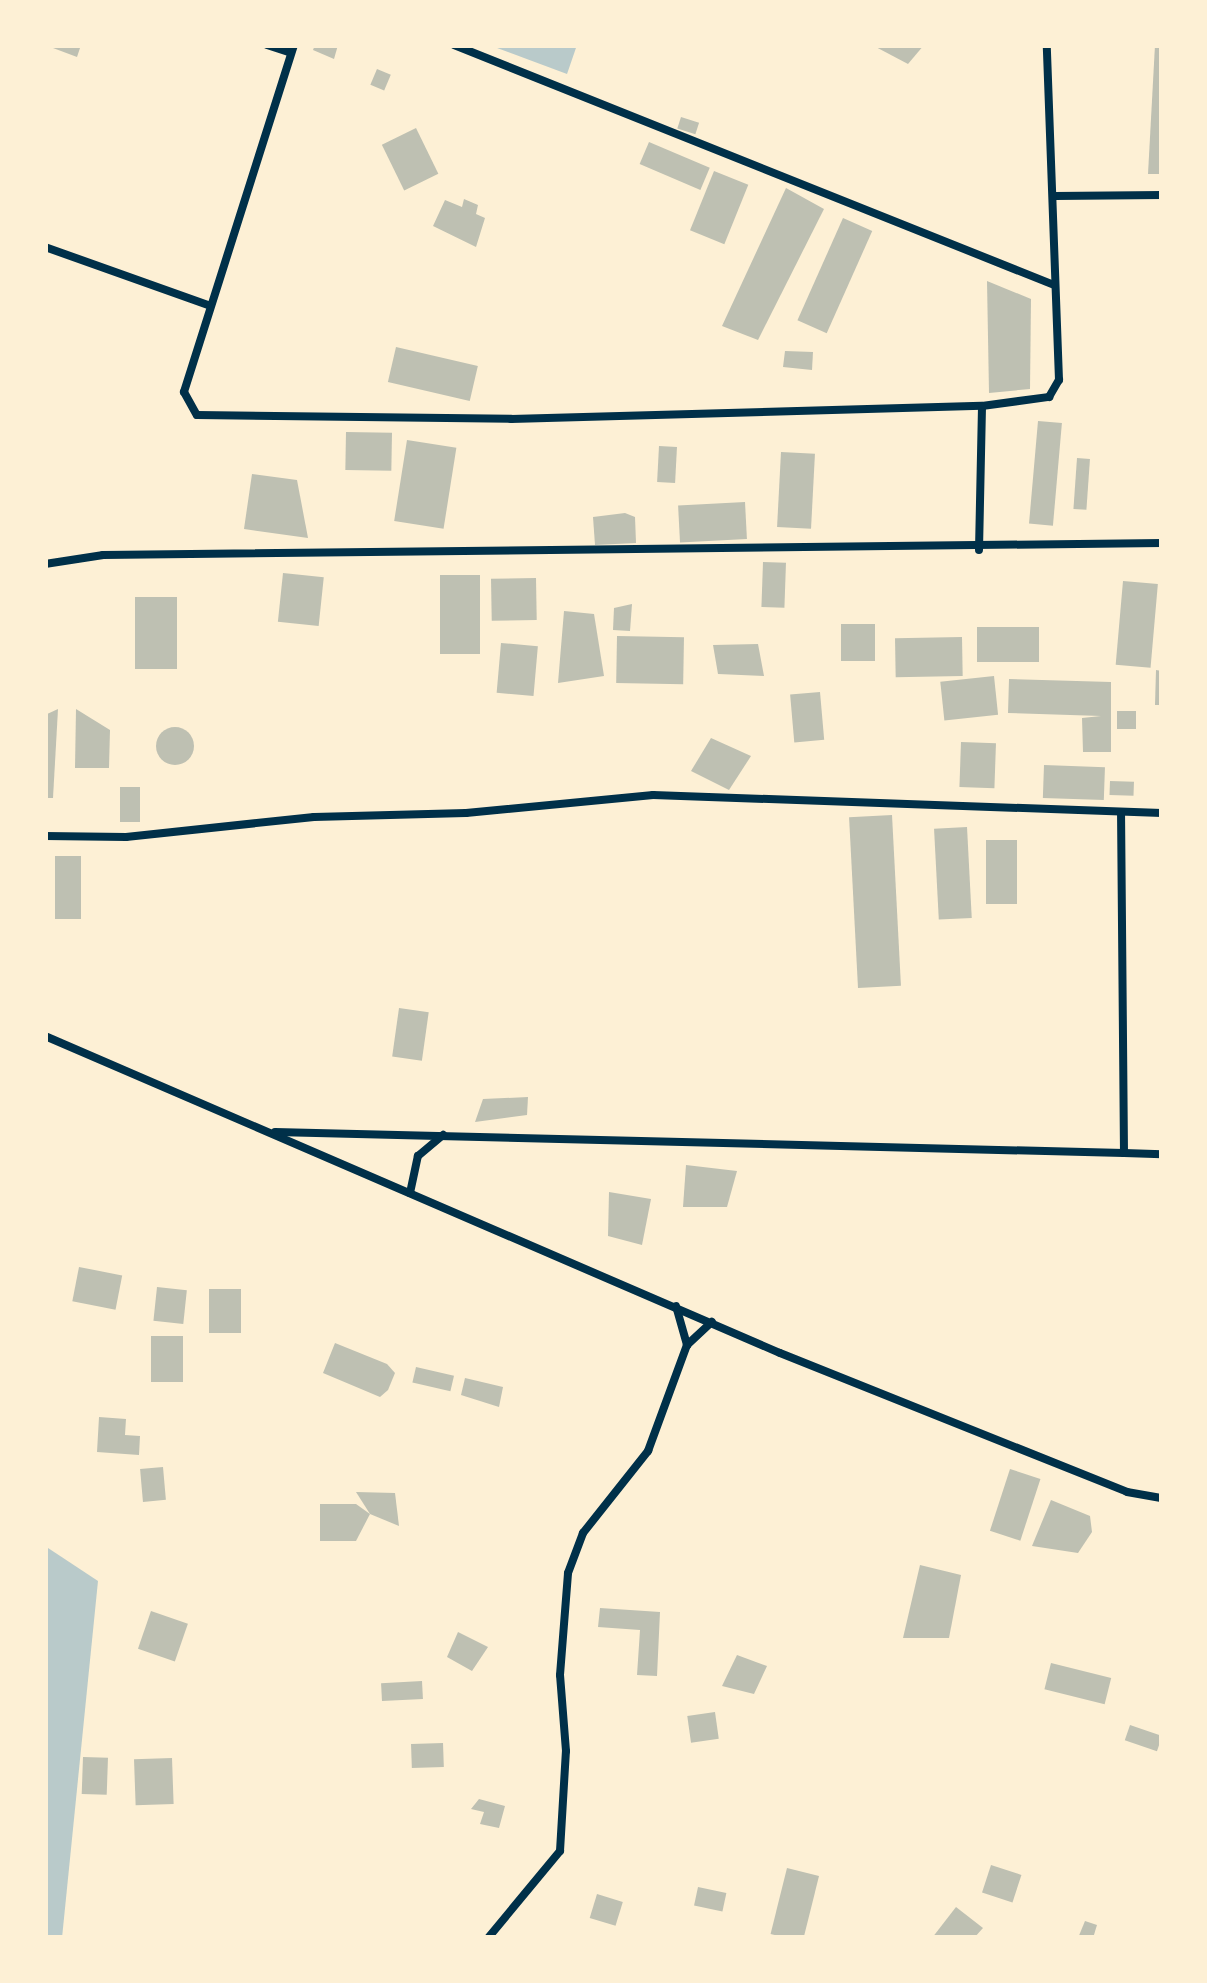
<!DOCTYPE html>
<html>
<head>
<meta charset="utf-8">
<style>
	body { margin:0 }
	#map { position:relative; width:1207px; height:1983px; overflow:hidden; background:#fdf0d5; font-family:Barlow,sans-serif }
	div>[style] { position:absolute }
	.green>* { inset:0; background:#b9caca }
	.building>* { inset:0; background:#bec0b2; transform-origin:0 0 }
	.round { border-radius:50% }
	.minor>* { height:8px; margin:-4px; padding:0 4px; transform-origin:4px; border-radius:4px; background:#003049 }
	span { translate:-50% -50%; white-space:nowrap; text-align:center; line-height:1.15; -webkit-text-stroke:10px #fdf0d5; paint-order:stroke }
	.frame { position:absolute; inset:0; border:48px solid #fdf0d5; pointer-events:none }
</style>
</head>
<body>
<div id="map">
	<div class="green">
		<div style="clip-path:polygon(489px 45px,577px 45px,567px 74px)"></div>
		<div style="clip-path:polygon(45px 1546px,98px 1581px,62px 1938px,45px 1938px)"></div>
	</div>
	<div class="building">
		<div style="clip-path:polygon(45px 45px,81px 45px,77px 57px)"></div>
		<div style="clip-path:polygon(315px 45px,338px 45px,334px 59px,313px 50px)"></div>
		<div style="clip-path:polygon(872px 45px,924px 45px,908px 64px)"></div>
		<div style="clip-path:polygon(1155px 45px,1162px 45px,1162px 174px,1148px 174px)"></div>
		<div style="left:377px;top:69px;width:15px;height:17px;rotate:23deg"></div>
		<div style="left:681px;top:117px;width:19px;height:12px;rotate:18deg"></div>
		<div style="left:416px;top:128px;width:51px;height:38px;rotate:64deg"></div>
		<div style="left:649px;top:142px;width:66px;height:24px;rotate:23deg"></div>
		<div style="left:714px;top:171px;width:37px;height:64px;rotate:22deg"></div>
		<div style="clip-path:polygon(786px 188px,824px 209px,758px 340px,722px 326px)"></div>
		<div style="clip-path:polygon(464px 199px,478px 205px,476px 214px,485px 218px,476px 247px,433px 226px,445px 200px,462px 207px)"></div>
		<div style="left:843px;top:218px;width:32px;height:112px;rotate:24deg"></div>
		<div style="clip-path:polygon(987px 281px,1031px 299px,1030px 389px,989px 393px)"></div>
		<div style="left:396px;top:347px;width:84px;height:36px;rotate:13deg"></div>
		<div style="clip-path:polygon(785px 351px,813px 352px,812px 370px,783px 367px)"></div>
		<div style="left:1038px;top:421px;width:24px;height:103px;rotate:5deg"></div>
		<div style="left:346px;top:432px;width:46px;height:38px;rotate:1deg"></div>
		<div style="left:407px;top:440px;width:50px;height:82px;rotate:9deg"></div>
		<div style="left:659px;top:446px;width:18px;height:36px;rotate:3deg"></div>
		<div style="left:781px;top:452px;width:34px;height:75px;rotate:3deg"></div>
		<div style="left:1077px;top:458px;width:13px;height:51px;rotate:4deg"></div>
		<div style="clip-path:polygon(252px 474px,297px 480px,308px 538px,244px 529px)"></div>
		<div style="left:745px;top:502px;width:37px;height:67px;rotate:87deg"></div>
		<div style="clip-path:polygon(625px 513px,635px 517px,636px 543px,595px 545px,593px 517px)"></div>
		<div style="left:763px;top:562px;width:23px;height:45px;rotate:2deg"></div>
		<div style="left:283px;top:573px;width:41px;height:49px;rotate:6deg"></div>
		<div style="left:440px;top:575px;width:40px;height:79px"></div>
		<div style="left:536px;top:578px;width:42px;height:45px;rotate:89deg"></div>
		<div style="left:1123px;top:581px;width:35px;height:84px;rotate:5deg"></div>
		<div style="left:135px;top:597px;width:42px;height:72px"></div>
		<div style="clip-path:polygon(632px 604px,630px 631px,613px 630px,614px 608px)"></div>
		<div style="clip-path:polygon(564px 611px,594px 614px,604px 676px,558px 683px)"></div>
		<div style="left:841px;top:624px;width:34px;height:37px"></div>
		<div style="left:977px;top:627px;width:62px;height:35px"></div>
		<div style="left:617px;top:636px;width:67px;height:47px;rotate:1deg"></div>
		<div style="left:962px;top:637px;width:39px;height:67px;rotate:89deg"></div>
		<div style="left:501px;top:643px;width:37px;height:50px;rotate:5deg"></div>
		<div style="clip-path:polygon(758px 644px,764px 676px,718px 674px,713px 645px)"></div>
		<div style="clip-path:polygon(1156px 670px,1162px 671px,1162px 705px,1155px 705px)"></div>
		<div style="left:994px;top:676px;width:39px;height:54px;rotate:84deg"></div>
		<div style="clip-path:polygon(1009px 679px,1111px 682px,1111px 752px,1083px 752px,1082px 718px,1101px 716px,1008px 713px)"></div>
		<div style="left:820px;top:692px;width:48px;height:30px;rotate:85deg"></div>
		<div style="clip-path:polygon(58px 709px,53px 798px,45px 798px,45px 715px)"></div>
		<div style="clip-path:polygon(76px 709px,110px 730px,109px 768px,75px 768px)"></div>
		<div style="left:1117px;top:711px;width:19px;height:18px"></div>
		<div class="round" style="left:156px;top:727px;width:38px;height:38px"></div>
		<div style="clip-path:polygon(711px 738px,751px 756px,729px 790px,691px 771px)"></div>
		<div style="left:961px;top:742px;width:35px;height:45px;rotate:2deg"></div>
		<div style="left:1044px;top:765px;width:61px;height:33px;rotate:2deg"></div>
		<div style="left:1110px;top:781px;width:24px;height:14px;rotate:2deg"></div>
		<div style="left:140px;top:787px;width:35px;height:20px;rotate:90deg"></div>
		<div style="left:892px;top:815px;width:171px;height:43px;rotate:87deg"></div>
		<div style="left:967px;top:827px;width:91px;height:33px;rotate:87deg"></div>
		<div style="left:986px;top:840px;width:31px;height:64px"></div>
		<div style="left:55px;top:856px;width:26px;height:63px"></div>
		<div style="left:399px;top:1008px;width:30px;height:49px;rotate:8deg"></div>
		<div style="clip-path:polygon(528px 1097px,527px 1115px,475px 1122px,483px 1099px)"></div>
		<div style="clip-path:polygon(686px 1165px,737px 1171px,727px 1207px,683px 1207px)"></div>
		<div style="clip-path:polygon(609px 1192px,651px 1199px,642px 1245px,608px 1236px)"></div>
		<div style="left:79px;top:1267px;width:44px;height:35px;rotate:11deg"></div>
		<div style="left:157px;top:1287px;width:30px;height:34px;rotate:6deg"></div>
		<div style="left:209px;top:1289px;width:32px;height:44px"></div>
		<div style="left:151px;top:1336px;width:32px;height:46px"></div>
		<div style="clip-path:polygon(335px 1343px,387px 1364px,395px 1373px,388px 1390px,380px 1397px,323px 1373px)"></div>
		<div style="left:416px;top:1367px;width:39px;height:16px;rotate:13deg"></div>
		<div style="clip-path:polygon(465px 1378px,503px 1387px,499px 1407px,461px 1395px)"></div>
		<div style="clip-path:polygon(99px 1417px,126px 1419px,125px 1435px,140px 1436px,139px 1455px,97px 1452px)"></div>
		<div style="left:163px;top:1467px;width:33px;height:23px;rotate:85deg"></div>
		<div style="left:1010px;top:1469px;width:32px;height:65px;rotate:18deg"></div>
		<div style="clip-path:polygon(356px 1492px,395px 1493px,399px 1526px,370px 1514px)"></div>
		<div style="clip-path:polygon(1051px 1500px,1090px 1516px,1092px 1532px,1078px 1553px,1032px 1546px)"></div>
		<div style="clip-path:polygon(320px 1504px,356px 1504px,370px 1514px,356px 1541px,320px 1541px)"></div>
		<div style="clip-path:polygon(920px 1565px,961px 1575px,949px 1638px,903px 1638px)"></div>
		<div style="clip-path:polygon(600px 1608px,660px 1612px,657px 1676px,637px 1675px,640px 1630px,598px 1627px)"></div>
		<div style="left:151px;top:1611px;width:39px;height:40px;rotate:19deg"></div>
		<div style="clip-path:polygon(458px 1632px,488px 1647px,472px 1671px,447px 1657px)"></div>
		<div style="clip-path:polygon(737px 1655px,767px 1666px,754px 1694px,722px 1686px)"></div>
		<div style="left:1051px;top:1663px;width:62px;height:27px;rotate:14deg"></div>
		<div style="left:422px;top:1681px;width:18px;height:41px;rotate:87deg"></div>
		<div style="left:715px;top:1712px;width:27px;height:28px;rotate:82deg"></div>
		<div style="left:1130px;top:1725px;width:34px;height:16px;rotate:19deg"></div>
		<div style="left:443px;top:1743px;width:24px;height:32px;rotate:88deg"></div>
		<div style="left:83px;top:1757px;width:25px;height:37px;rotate:2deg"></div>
		<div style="left:172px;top:1758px;width:46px;height:38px;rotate:88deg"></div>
		<div style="clip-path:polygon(479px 1799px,505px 1806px,499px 1828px,480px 1824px,484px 1812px,471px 1809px)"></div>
		<div style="left:991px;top:1865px;width:32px;height:29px;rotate:18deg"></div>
		<div style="left:787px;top:1868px;width:33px;height:68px;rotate:14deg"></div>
		<div style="left:698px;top:1887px;width:29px;height:19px;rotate:12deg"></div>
		<div style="left:597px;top:1894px;width:27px;height:25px;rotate:17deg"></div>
		<div style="clip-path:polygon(956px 1907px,983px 1928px,974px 1938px,932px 1938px)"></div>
		<div style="clip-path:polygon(1085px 1921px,1097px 1925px,1093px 1938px,1078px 1938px)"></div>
	</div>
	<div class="minor">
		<div style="left:267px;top:45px;width:25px;rotate:18deg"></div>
		<div style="left:294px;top:45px;width:364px;rotate:107.6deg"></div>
		<div style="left:184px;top:392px;width:26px;rotate:61deg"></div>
		<div style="left:197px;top:415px;width:314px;rotate:0.7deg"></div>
		<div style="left:511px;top:419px;width:471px;rotate:-1.6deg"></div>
		<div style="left:454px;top:45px;width:646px;rotate:21.8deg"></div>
		<div style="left:1055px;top:196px;width:107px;rotate:-0.5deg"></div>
		<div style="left:45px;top:247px;width:173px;rotate:19.6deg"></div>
		<div style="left:979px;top:550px;width:144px;rotate:-88.8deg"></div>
		<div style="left:982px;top:406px;width:68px;rotate:-7.7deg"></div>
		<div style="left:1049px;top:397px;width:20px;rotate:-60deg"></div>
		<div style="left:1059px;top:380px;width:335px;rotate:-92.1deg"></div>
		<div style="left:45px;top:564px;width:59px;rotate:-8.8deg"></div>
		<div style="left:103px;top:555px;width:1059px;rotate:-0.65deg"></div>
		<div style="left:45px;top:836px;width:81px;rotate:0.7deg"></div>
		<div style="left:126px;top:837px;width:189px;rotate:-6.1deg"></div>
		<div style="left:314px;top:817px;width:152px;rotate:-1.5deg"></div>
		<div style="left:466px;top:813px;width:188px;rotate:-5.5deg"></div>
		<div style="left:653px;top:795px;width:509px;rotate:2.03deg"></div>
		<div style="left:45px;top:1036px;width:800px;rotate:23.33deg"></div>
		<div style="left:780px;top:1353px;width:374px;rotate:21.8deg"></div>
		<div style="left:1127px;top:1492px;width:36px;rotate:10deg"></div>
		<div style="left:275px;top:1132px;width:849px;rotate:1.42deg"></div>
		<div style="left:1124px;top:1153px;width:340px;rotate:-90.5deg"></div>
		<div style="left:1124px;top:1153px;width:38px;rotate:2deg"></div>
		<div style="left:410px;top:1193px;width:38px;rotate:-78deg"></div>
		<div style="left:418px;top:1156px;width:33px;rotate:-40deg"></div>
		<div style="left:676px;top:1306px;width:41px;rotate:74.2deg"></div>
		<div style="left:687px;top:1345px;width:34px;rotate:-43deg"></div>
		<div style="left:488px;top:1938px;width:113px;rotate:-50.4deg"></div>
		<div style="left:560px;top:1851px;width:100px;rotate:-86.6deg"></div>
		<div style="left:566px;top:1751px;width:76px;rotate:-94.5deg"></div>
		<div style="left:560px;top:1675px;width:102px;rotate:-85.5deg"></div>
		<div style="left:568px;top:1573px;width:43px;rotate:-69.4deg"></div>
		<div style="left:583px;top:1533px;width:105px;rotate:-51.6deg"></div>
		<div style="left:648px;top:1451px;width:113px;rotate:-69.8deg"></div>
	</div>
	<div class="frame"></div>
</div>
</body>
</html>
